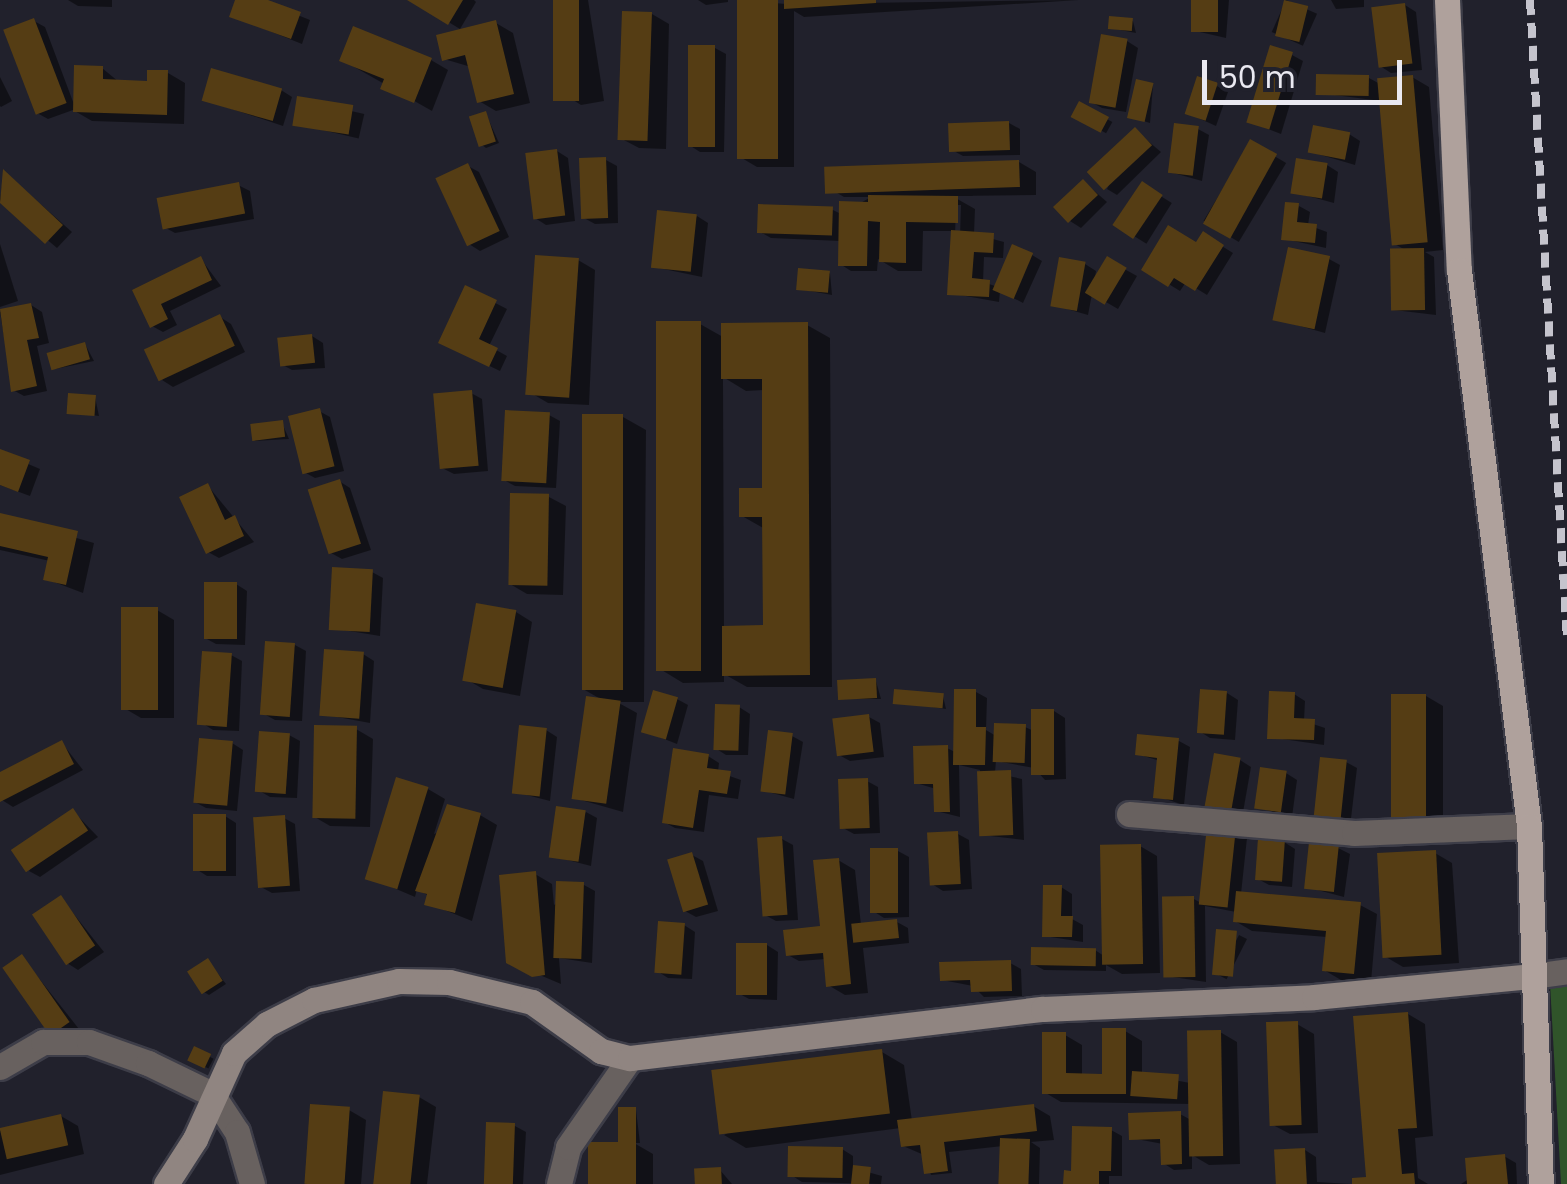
<!DOCTYPE html>
<html>
<head>
<meta charset="utf-8">
<style>
	body { margin:0 }
	#map { position:relative; width:1567px; height:1184px; overflow:hidden; background:#21212c; font-family:Poppins,sans-serif }
	div>[style] { position:absolute }
	.green>* { inset:0; background:#30542a }
	.shadow>* { inset:0; background:#0007; transform-origin:0 0 }
	.building>* { inset:0; background:#553d14; transform-origin:0 0 }
	.roads { filter:drop-shadow(2px 0 #3d3d48) drop-shadow(-2px 0 #3d3d48) drop-shadow(0 2px #3d3d48) drop-shadow(0 -2px #3d3d48) }
	.street>* { height:25px; margin:-12.5px; padding:0 12.5px; transform-origin:12.5px; border-radius:12.5px; background:#68615f }
	.secondary>* { height:25px; margin:-12.5px; padding:0 12.5px; transform-origin:12.5px; border-radius:12.5px; background:#908581 }
	.primary>* { height:25px; margin:-12.5px; padding:0 12.5px; transform-origin:12.5px; border-radius:12.5px; background:#afa19c }
	.rail>* { height:8px; margin-top:-4px; transform-origin:0; background:repeating-linear-gradient(90deg,#c5c4cd 0 15px,transparent 0 23px) }
	span { translate:-50% -50%; white-space:nowrap; text-align:center; line-height:1.15; -webkit-text-stroke:8px #21212c; paint-order:stroke }
	.scale { position:absolute; left:1202px; top:60px; width:200px; height:45px; box-sizing:border-box; border:5px solid #eae9f1; border-top:0; padding-left:12px; font-size:30px; line-height:35px; white-space:nowrap; color:#eae9f1; -webkit-text-stroke:8px #21212c; paint-order:stroke }
</style>
</head>
<body>
<div id="map">
	<div class="green">
		<div style="clip-path:polygon(1567px 981px,1567px 1184px,1561px 1184px,1550px 983px)"></div>
	</div>
	<div class="shadow">
		<div style="clip-path:polygon(68px 0,112px 0,112px 7px,78px 6px)"></div>
		<div style="clip-path:polygon(238px 0,260px 0,310px 20px,302px 44px,232px 16px)"></div>
		<div style="clip-path:polygon(412px 0,474px 0,476px 2px,460px 29px)"></div>
		<div style="clip-path:polygon(555px 0,588px 0,604px 101px,581px 105px,570px 98px)"></div>
		<div style="clip-path:polygon(698px 0,728px 0,728px 2px,706px 5px)"></div>
		<div style="clip-path:polygon(740px 0,786px 4px,1079px 0,804px 17px,794px 11px,794px 167px,757px 167px,740px 157px)"></div>
		<div style="clip-path:polygon(1193px 0,1229px 0,1226px 38px,1191px 30px)"></div>
		<div style="left:1286px;top:0;width:34px;height:35px;rotate:24deg"></div>
		<div style="clip-path:polygon(1331px 0,1364px 0,1364px 7px,1336px 9px)"></div>
		<div style="clip-path:polygon(1405px 5px,1416px 12px,1422px 70px,1391px 73px,1380px 66px)"></div>
		<div style="clip-path:polygon(652px 14px,669px 24px,666px 149px,639px 148px,622px 139px)"></div>
		<div style="clip-path:polygon(34px 21px,45px 27px,75px 107px,102px 68px,119px 82px,149px 83px,168px 73px,185px 83px,184px 124px,92px 121px,73px 110px,48px 119px,37px 113px)"></div>
		<div style="clip-path:polygon(1133px 21px,1136px 33px,1110px 28px)"></div>
		<div style="clip-path:polygon(496px 23px,513px 33px,530px 103px,496px 111px,479px 101px,471px 67px,444px 59px)"></div>
		<div style="clip-path:polygon(1127px 41px,1138px 48px,1126px 112px,1102px 108px,1091px 102px)"></div>
		<div style="clip-path:polygon(715px 48px,726px 54px,724px 152px,700px 152px,689px 145px)"></div>
		<div style="clip-path:polygon(1292px 55px,1303px 61px,1281px 134px,1250px 122px)"></div>
		<div style="clip-path:polygon(342px 60px,431px 60px,448px 70px,432px 111px)"></div>
		<div style="clip-path:polygon(0 77px,12px 101px,1px 107px,0 106px)"></div>
		<div style="clip-path:polygon(1412px 77px,1429px 87px,1443px 250px,1425px 252px,1434px 257px,1436px 315px,1394px 310px,1407px 251px,1393px 243px,1381px 101px,1319px 93px,1369px 78px,1380px 84px)"></div>
		<div style="clip-path:polygon(1153px 85px,1150px 123px,1130px 117px)"></div>
		<div style="clip-path:polygon(1217px 86px,1228px 92px,1216px 126px,1187px 113px)"></div>
		<div style="clip-path:polygon(281px 90px,292px 97px,283px 126px,205px 100px)"></div>
		<div style="left:299px;top:99px;width:67px;height:25px;rotate:13deg"></div>
		<div style="left:1080px;top:104px;width:37px;height:13px;rotate:29deg"></div>
		<div style="clip-path:polygon(486px 114px,499px 143px,486px 148px,482px 145px)"></div>
		<div style="clip-path:polygon(1009px 123px,1020px 129px,1020px 155px,963px 156px,952px 150px)"></div>
		<div style="clip-path:polygon(1198px 129px,1209px 135px,1202px 181px,1170px 172px)"></div>
		<div style="clip-path:polygon(1135px 130px,1161px 152px,1117px 195px,1107px 189px)"></div>
		<div style="clip-path:polygon(1349px 134px,1360px 141px,1355px 165px,1311px 152px)"></div>
		<div style="left:1251px;top:142px;width:41px;height:92px;rotate:31deg"></div>
		<div style="clip-path:polygon(557px 151px,568px 158px,575px 221px,546px 225px,535px 218px)"></div>
		<div style="clip-path:polygon(606px 160px,617px 166px,618px 223px,595px 224px,584px 218px)"></div>
		<div style="clip-path:polygon(evenodd,1019px 162px,1036px 172px,1036px 195px,952px 196px,975px 209px,974px 234px,1004px 242px,1003px 258px,984px 257px,983px 282px,995px 286px,1032px 255px,1042px 261px,1023px 303px,1000px 291px,999px 302px,949px 293px,953px 231px,923px 231px,922px 271px,898px 271px,878px 259px,877px 271px,851px 271px,840px 264px,840px 241px,771px 238px,760px 232px,833px 210px,841px 214px,871px 197px,844px 197px,827px 187px,1019px 162px,956px 205px,961px 205px,960px 236px,955px 236px,956px 205px)"></div>
		<div style="clip-path:polygon(1327px 165px,1338px 172px,1334px 203px,1293px 192px)"></div>
		<div style="clip-path:polygon(468px 166px,479px 172px,509px 237px,480px 251px,469px 244px)"></div>
		<div style="clip-path:polygon(4px 172px,72px 232px,57px 248px,0 200px)"></div>
		<div style="clip-path:polygon(1084px 182px,1107px 202px,1081px 228px,1070px 221px)"></div>
		<div style="clip-path:polygon(238px 185px,250px 191px,254px 219px,175px 233px,164px 227px)"></div>
		<div style="left:1143px;top:185px;width:34px;height:48px;rotate:32deg"></div>
		<div style="clip-path:polygon(1299px 206px,1310px 212px,1308px 225px,1327px 232px,1326px 248px,1284px 239px)"></div>
		<div style="clip-path:polygon(697px 216px,708px 223px,702px 277px,654px 267px)"></div>
		<div style="clip-path:polygon(1204px 235px,1233px 253px,1207px 295px,1186px 282px,1180px 291px,1144px 269px,1197px 245px)"></div>
		<div style="clip-path:polygon(0 244px,18px 301px,0 307px)"></div>
		<div style="clip-path:polygon(201px 259px,221px 286px,170px 311px,177px 325px,163px 332px,152px 326px,135px 291px)"></div>
		<div style="clip-path:polygon(1329px 259px,1340px 265px,1325px 333px,1275px 319px)"></div>
		<div style="clip-path:polygon(578px 260px,595px 270px,589px 405px,548px 403px,531px 393px)"></div>
		<div style="clip-path:polygon(1108px 260px,1137px 276px,1118px 309px,1092px 294px,1088px 315px,1053px 305px,1085px 264px,1096px 271px,1094px 284px)"></div>
		<div style="clip-path:polygon(830px 273px,832px 295px,799px 289px)"></div>
		<div style="clip-path:polygon(466px 288px,507px 309px,489px 346px,507px 356px,500px 371px,452px 348px)"></div>
		<div style="clip-path:polygon(31px 305px,42px 312px,49px 343px,37px 346px,47px 391px,24px 396px,13px 390px,0 312px)"></div>
		<div style="clip-path:polygon(220px 317px,231px 324px,245px 352px,173px 387px,162px 380px)"></div>
		<div style="clip-path:polygon(evenodd,700px 324px,723px 337px,807px 325px,830px 338px,832px 687px,747px 687px,724px 674px,724px 682px,683px 683px,660px 669px,700px 324px,723px 377px,746px 391px,764px 390px,765px 491px,742px 516px,765px 529px,765px 628px,724px 628px,723px 377px)"></div>
		<div style="clip-path:polygon(312px 336px,323px 343px,325px 368px,292px 370px,281px 364px)"></div>
		<div style="clip-path:polygon(85px 344px,94px 361px,55px 369px)"></div>
		<div style="clip-path:polygon(471px 393px,482px 399px,488px 471px,454px 474px,442px 468px)"></div>
		<div style="clip-path:polygon(95px 397px,99px 416px,69px 412px)"></div>
		<div style="clip-path:polygon(319px 411px,330px 417px,344px 471px,315px 478px,304px 472px)"></div>
		<div style="clip-path:polygon(549px 415px,560px 421px,556px 488px,515px 486px,504px 480px)"></div>
		<div style="clip-path:polygon(623px 417px,646px 430px,644px 702px,617px 702px,637px 713px,623px 812px,574px 798px,604px 701px,583px 689px)"></div>
		<div style="clip-path:polygon(282px 423px,289px 439px,254px 441px)"></div>
		<div style="clip-path:polygon(0 452px,40px 469px,30px 496px,0 485px)"></div>
		<div style="clip-path:polygon(339px 481px,350px 488px,371px 550px,342px 559px,331px 553px)"></div>
		<div style="clip-path:polygon(208px 486px,254px 542px,219px 558px,208px 552px)"></div>
		<div style="clip-path:polygon(549px 497px,566px 506px,563px 595px,527px 594px,510px 584px)"></div>
		<div style="clip-path:polygon(0 516px,94px 543px,83px 593px,46px 579px,50px 561px,0 550px)"></div>
		<div style="clip-path:polygon(372px 572px,383px 578px,380px 636px,331px 628px)"></div>
		<div style="clip-path:polygon(236px 584px,247px 591px,245px 645px,216px 644px,205px 638px)"></div>
		<div style="clip-path:polygon(157px 610px,174px 620px,174px 718px,141px 718px,124px 708px)"></div>
		<div style="clip-path:polygon(516px 612px,532px 622px,520px 696px,483px 689px,466px 679px)"></div>
		<div style="clip-path:polygon(295px 645px,306px 651px,302px 721px,275px 720px,264px 714px)"></div>
		<div style="clip-path:polygon(363px 654px,374px 661px,370px 723px,321px 714px)"></div>
		<div style="clip-path:polygon(231px 655px,242px 661px,239px 731px,213px 730px,202px 723px)"></div>
		<div style="clip-path:polygon(876px 681px,881px 699px,840px 699px)"></div>
		<div style="clip-path:polygon(976px 692px,987px 698px,986px 730px,996px 736px,1025px 727px,1034px 731px,1054px 711px,1065px 718px,1066px 779px,1045px 780px,1034px 768px,996px 761px,995px 773px,1022px 779px,1024px 840px,982px 835px,980px 770px,959px 765px,960px 817px,936px 811px,936px 789px,916px 783px,947px 748px,955px 752px)"></div>
		<div style="clip-path:polygon(1227px 693px,1238px 700px,1235px 740px,1210px 738px,1199px 731px)"></div>
		<div style="clip-path:polygon(1294px 694px,1305px 701px,1304px 721px,1325px 728px,1324px 745px,1269px 737px)"></div>
		<div style="clip-path:polygon(943px 696px,946px 709px,896px 702px)"></div>
		<div style="clip-path:polygon(1426px 696px,1443px 706px,1443px 834px,1410px 834px)"></div>
		<div style="clip-path:polygon(677px 699px,688px 705px,677px 744px,644px 731px)"></div>
		<div style="clip-path:polygon(739px 707px,750px 714px,748px 755px,726px 755px,715px 748px)"></div>
		<div style="clip-path:polygon(869px 717px,880px 723px,884px 757px,850px 761px,839px 755px)"></div>
		<div style="clip-path:polygon(356px 729px,373px 739px,370px 827px,330px 826px,313px 816px)"></div>
		<div style="clip-path:polygon(546px 730px,557px 737px,550px 801px,515px 792px)"></div>
		<div style="clip-path:polygon(289px 735px,300px 741px,297px 798px,270px 797px,258px 790px)"></div>
		<div style="clip-path:polygon(792px 736px,803px 742px,794px 799px,761px 790px)"></div>
		<div style="clip-path:polygon(1179px 741px,1190px 747px,1184px 805px,1156px 796px,1160px 761px,1137px 754px)"></div>
		<div style="clip-path:polygon(62px 743px,83px 770px,13px 807px,2px 800px,0 775px)"></div>
		<div style="clip-path:polygon(232px 743px,243px 750px,237px 811px,206px 808px,195px 802px)"></div>
		<div style="clip-path:polygon(708px 756px,719px 763px,718px 772px,741px 780px,738px 799px,709px 795px,704px 832px,675px 828px,664px 822px)"></div>
		<div style="clip-path:polygon(1240px 760px,1251px 767px,1242px 818px,1218px 813px)"></div>
		<div style="clip-path:polygon(1346px 762px,1357px 768px,1350px 827px,1327px 824px)"></div>
		<div style="clip-path:polygon(1286px 773px,1297px 780px,1292px 817px,1256px 807px)"></div>
		<div style="clip-path:polygon(867px 781px,878px 787px,880px 833px,854px 834px,843px 828px)"></div>
		<div style="clip-path:polygon(428px 789px,445px 799px,434px 834px,480px 815px,497px 825px,472px 921px,427px 903px,429px 896px,417px 889px,415px 897px,368px 877px)"></div>
		<div style="clip-path:polygon(73px 811px,98px 837px,40px 877px,29px 871px)"></div>
		<div style="clip-path:polygon(586px 812px,597px 818px,591px 866px,552px 856px)"></div>
		<div style="clip-path:polygon(225px 816px,236px 823px,236px 876px,207px 876px,196px 869px)"></div>
		<div style="clip-path:polygon(284px 818px,295px 824px,300px 891px,272px 893px,261px 887px)"></div>
		<div style="clip-path:polygon(1236px 832px,1247px 838px,1241px 894px,1360px 905px,1377px 914px,1371px 982px,1341px 980px,1324px 970px,1327px 937px,1252px 931px,1235px 921px,1236px 912px,1205px 906px,1206px 982px,1166px 976px,1194px 899px,1201px 903px)"></div>
		<div style="clip-path:polygon(958px 834px,969px 840px,972px 889px,943px 891px,932px 884px)"></div>
		<div style="clip-path:polygon(782px 839px,793px 845px,798px 920px,776px 921px,765px 915px)"></div>
		<div style="clip-path:polygon(1284px 842px,1295px 849px,1292px 887px,1269px 885px,1258px 879px)"></div>
		<div style="clip-path:polygon(1140px 846px,1157px 856px,1160px 973px,1122px 974px,1106px 965px,1106px 971px,1044px 970px,1033px 964px,1095px 950px,1104px 956px)"></div>
		<div style="clip-path:polygon(1338px 848px,1350px 854px,1344px 897px,1306px 887px)"></div>
		<div style="clip-path:polygon(898px 851px,909px 857px,909px 917px,884px 918px,873px 911px)"></div>
		<div style="clip-path:polygon(1435px 853px,1452px 863px,1459px 963px,1403px 967px,1386px 957px)"></div>
		<div style="clip-path:polygon(692px 855px,703px 861px,718px 911px,696px 917px,685px 911px)"></div>
		<div style="clip-path:polygon(838px 860px,855px 870px,861px 925px,897px 922px,908px 928px,909px 943px,863px 948px,868px 993px,845px 995px,828px 985px,826px 959px,799px 961px,788px 955px,823px 928px)"></div>
		<div style="clip-path:polygon(535px 874px,552px 884px,554px 905px,584px 885px,595px 891px,592px 963px,559px 958px,561px 984px,509px 962px)"></div>
		<div style="clip-path:polygon(1061px 887px,1072px 894px,1072px 919px,1083px 925px,1083px 942px,1044px 936px)"></div>
		<div style="clip-path:polygon(61px 898px,104px 952px,78px 970px,67px 963px)"></div>
		<div style="clip-path:polygon(684px 925px,695px 932px,692px 979px,668px 978px,657px 971px)"></div>
		<div style="left:1239px;top:935px;width:9px;height:45px;rotate:27deg"></div>
		<div style="clip-path:polygon(767px 945px,778px 952px,777px 1000px,749px 999px,738px 993px)"></div>
		<div style="clip-path:polygon(22px 957px,79px 1029px,63px 1040px)"></div>
		<div style="clip-path:polygon(208px 961px,226px 984px,209px 995px,204px 992px)"></div>
		<div style="clip-path:polygon(1010px 963px,1021px 969px,1022px 996px,984px 997px,973px 986px,942px 980px)"></div>
		<div style="clip-path:polygon(1408px 1014px,1425px 1024px,1433px 1136px,1415px 1138px,1418px 1178px,1428px 1184px,1355px 1184px,1368px 1179px)"></div>
		<div style="clip-path:polygon(1297px 1024px,1314px 1034px,1318px 1133px,1290px 1134px,1273px 1125px)"></div>
		<div style="clip-path:polygon(1125px 1031px,1142px 1041px,1142px 1074px,1190px 1083px,1220px 1032px,1237px 1042px,1240px 1164px,1209px 1165px,1192px 1155px,1192px 1169px,1174px 1170px,1163px 1163px,1163px 1144px,1131px 1138px,1180px 1114px,1191px 1120px,1191px 1104px,1061px 1102px,1044px 1092px,1065px 1035px,1082px 1045px,1082px 1076px,1104px 1076px)"></div>
		<div style="left:195px;top:1049px;width:21px;height:11px;rotate:28deg"></div>
		<div style="clip-path:polygon(882px 1052px,904px 1065px,912px 1121px,1033px 1106px,1050px 1116px,1054px 1140px,1031px 1142px,1040px 1148px,1039px 1184px,1002px 1184px,1003px 1146px,949px 1152px,952px 1173px,931px 1175px,924px 1155px,903px 1146px,901px 1128px,746px 1148px,724px 1135px)"></div>
		<div style="clip-path:polygon(419px 1097px,436px 1107px,427px 1184px,375px 1184px)"></div>
		<div style="clip-path:polygon(349px 1110px,366px 1120px,361px 1184px,306px 1184px)"></div>
		<div style="clip-path:polygon(636px 1110px,640px 1143px,634px 1143px,653px 1154px,653px 1184px,590px 1184px,627px 1144px)"></div>
		<div style="clip-path:polygon(61px 1116px,78px 1126px,84px 1154px,0 1175px,0 1131px)"></div>
		<div style="clip-path:polygon(515px 1126px,526px 1132px,523px 1184px,485px 1184px)"></div>
		<div style="clip-path:polygon(1111px 1130px,1122px 1136px,1122px 1176px,1109px 1176px,1109px 1184px,1066px 1184px)"></div>
		<div style="clip-path:polygon(842px 1149px,853px 1156px,853px 1168px,882px 1176px,881px 1184px,802px 1182px,791px 1175px)"></div>
		<div style="clip-path:polygon(1305px 1150px,1316px 1157px,1317px 1182px,1351px 1184px,1278px 1184px)"></div>
		<div style="clip-path:polygon(1504px 1156px,1516px 1163px,1517px 1184px,1461px 1184px)"></div>
		<div style="clip-path:polygon(720px 1170px,732px 1184px,697px 1184px)"></div>
	</div>
	<div class="building">
		<div style="clip-path:polygon(235px 0,268px 0,301px 12px,291px 39px,229px 17px)"></div>
		<div style="clip-path:polygon(407px 0,463px 0,448px 25px)"></div>
		<div style="left:553px;top:0;width:26px;height:101px"></div>
		<div style="left:737px;top:0;width:41px;height:159px"></div>
		<div style="clip-path:polygon(784px 0,876px 0,876px 3px,784px 9px)"></div>
		<div style="left:1191px;top:0;width:27px;height:32px"></div>
		<div style="left:1284px;top:0;width:25px;height:37px;rotate:14deg"></div>
		<div style="left:1405px;top:3px;width:61px;height:34px;rotate:83deg"></div>
		<div style="left:622px;top:11px;width:30px;height:129px;rotate:2deg"></div>
		<div style="left:1109px;top:16px;width:24px;height:13px;rotate:5deg"></div>
		<div style="left:34px;top:18px;width:91px;height:33px;rotate:69deg"></div>
		<div style="clip-path:polygon(496px 20px,514px 94px,477px 103px,465px 55px,442px 61px,436px 35px)"></div>
		<div style="clip-path:polygon(353px 26px,432px 58px,414px 103px,380px 89px,384px 79px,339px 61px)"></div>
		<div style="left:1101px;top:34px;width:27px;height:70px;rotate:10deg"></div>
		<div style="left:688px;top:45px;width:27px;height:102px"></div>
		<div style="left:1270px;top:45px;width:24px;height:81px;rotate:17deg"></div>
		<div style="clip-path:polygon(74px 65px,103px 66px,103px 79px,147px 81px,147px 70px,168px 70px,167px 115px,73px 112px)"></div>
		<div style="left:211px;top:68px;width:74px;height:34px;rotate:16deg"></div>
		<div style="left:1316px;top:74px;width:53px;height:21px;rotate:1deg"></div>
		<div style="left:1413px;top:75px;width:168px;height:36px;rotate:85deg"></div>
		<div style="left:1197px;top:76px;width:22px;height:40px;rotate:18deg"></div>
		<div style="left:1136px;top:79px;width:18px;height:40px;rotate:13deg"></div>
		<div style="left:297px;top:96px;width:57px;height:30px;rotate:9deg"></div>
		<div style="left:1079px;top:101px;width:34px;height:18px;rotate:28deg"></div>
		<div style="left:486px;top:111px;width:32px;height:18px;rotate:72deg"></div>
		<div style="left:1009px;top:121px;width:29px;height:61px;rotate:88deg"></div>
		<div style="left:1174px;top:123px;width:25px;height:50px;rotate:7deg"></div>
		<div style="left:1313px;top:125px;width:38px;height:28px;rotate:11deg"></div>
		<div style="left:1135px;top:127px;width:25px;height:66px;rotate:47deg"></div>
		<div style="left:1250px;top:139px;width:31px;height:97px;rotate:29deg"></div>
		<div style="left:557px;top:149px;width:67px;height:32px;rotate:83deg"></div>
		<div style="left:606px;top:157px;width:61px;height:27px;rotate:88deg"></div>
		<div style="left:1296px;top:158px;width:32px;height:36px;rotate:9deg"></div>
		<div style="left:1019px;top:160px;width:27px;height:195px;rotate:88deg"></div>
		<div style="left:468px;top:163px;width:75px;height:36px;rotate:65deg"></div>
		<div style="clip-path:polygon(3px 169px,63px 225px,45px 244px,0 203px)"></div>
		<div style="left:1083px;top:179px;width:22px;height:41px;rotate:47deg"></div>
		<div style="left:1142px;top:181px;width:25px;height:53px;rotate:34deg"></div>
		<div style="left:239px;top:182px;width:32px;height:84px;rotate:79deg"></div>
		<div style="clip-path:polygon(868px 195px,958px 196px,958px 223px,906px 222px,906px 263px,879px 262px,880px 222px,868px 221px,867px 266px,838px 266px,839px 201px,868px 202px)"></div>
		<div style="clip-path:polygon(1285px 202px,1299px 203px,1297px 222px,1317px 224px,1315px 243px,1281px 240px)"></div>
		<div style="left:758px;top:204px;width:75px;height:29px;rotate:2deg"></div>
		<div style="left:657px;top:210px;width:40px;height:58px;rotate:6deg"></div>
		<div style="clip-path:polygon(1168px 225px,1196px 242px,1203px 231px,1224px 245px,1195px 291px,1174px 278px,1168px 287px,1141px 270px)"></div>
		<div style="clip-path:polygon(951px 230px,994px 233px,993px 253px,974px 252px,972px 278px,990px 280px,989px 297px,947px 295px)"></div>
		<div style="left:1012px;top:244px;width:23px;height:50px;rotate:23deg"></div>
		<div style="left:1288px;top:247px;width:43px;height:75px;rotate:12deg"></div>
		<div style="left:1424px;top:248px;width:62px;height:34px;rotate:89deg"></div>
		<div style="left:535px;top:255px;width:44px;height:140px;rotate:4deg"></div>
		<div style="clip-path:polygon(201px 256px,212px 280px,161px 304px,168px 319px,150px 328px,132px 290px)"></div>
		<div style="left:1107px;top:256px;width:23px;height:43px;rotate:31deg"></div>
		<div style="left:1059px;top:257px;width:27px;height:50px;rotate:10deg"></div>
		<div style="left:798px;top:268px;width:32px;height:22px;rotate:5deg"></div>
		<div style="clip-path:polygon(465px 285px,497px 300px,479px 339px,498px 348px,489px 367px,438px 343px)"></div>
		<div style="clip-path:polygon(31px 303px,39px 338px,27px 340px,37px 386px,11px 392px,0 309px)"></div>
		<div style="left:220px;top:314px;width:35px;height:84px;rotate:65deg"></div>
		<div style="left:656px;top:321px;width:45px;height:350px"></div>
		<div style="clip-path:polygon(808px 322px,810px 675px,722px 676px,722px 626px,763px 625px,762px 517px,739px 517px,739px 488px,762px 488px,762px 379px,721px 379px,721px 323px)"></div>
		<div style="left:312px;top:334px;width:29px;height:35px;rotate:84deg"></div>
		<div style="left:85px;top:342px;width:18px;height:40px;rotate:74deg"></div>
		<div style="left:472px;top:390px;width:76px;height:39px;rotate:85deg"></div>
		<div style="left:68px;top:393px;width:28px;height:21px;rotate:4deg"></div>
		<div style="left:320px;top:408px;width:60px;height:33px;rotate:76deg"></div>
		<div style="left:505px;top:410px;width:45px;height:71px;rotate:3deg"></div>
		<div style="left:582px;top:414px;width:41px;height:276px"></div>
		<div style="left:283px;top:420px;width:17px;height:33px;rotate:83deg"></div>
		<div style="clip-path:polygon(0 449px,30px 460px,18px 492px,0 485px)"></div>
		<div style="left:340px;top:479px;width:68px;height:34px;rotate:72deg"></div>
		<div style="clip-path:polygon(208px 483px,225px 520px,235px 515px,244px 536px,206px 554px,179px 497px)"></div>
		<div style="left:510px;top:493px;width:39px;height:92px;rotate:1deg"></div>
		<div style="clip-path:polygon(0 513px,78px 531px,66px 585px,43px 580px,48px 557px,0 546px)"></div>
		<div style="left:332px;top:567px;width:41px;height:63px;rotate:3deg"></div>
		<div style="left:204px;top:582px;width:33px;height:57px"></div>
		<div style="left:476px;top:603px;width:41px;height:79px;rotate:10deg"></div>
		<div style="left:121px;top:607px;width:37px;height:103px"></div>
		<div style="left:265px;top:641px;width:30px;height:74px;rotate:4deg"></div>
		<div style="left:324px;top:649px;width:40px;height:67px;rotate:4deg"></div>
		<div style="left:202px;top:651px;width:30px;height:74px;rotate:4deg"></div>
		<div style="left:876px;top:678px;width:20px;height:39px;rotate:87deg"></div>
		<div style="left:894px;top:689px;width:50px;height:15px;rotate:5deg"></div>
		<div style="clip-path:polygon(954px 689px,976px 689px,976px 727px,986px 727px,985px 765px,953px 765px)"></div>
		<div style="left:1200px;top:689px;width:27px;height:44px;rotate:4deg"></div>
		<div style="left:653px;top:690px;width:26px;height:44px;rotate:16deg"></div>
		<div style="clip-path:polygon(1269px 691px,1295px 692px,1294px 718px,1315px 719px,1314px 740px,1267px 739px)"></div>
		<div style="left:1391px;top:694px;width:35px;height:132px"></div>
		<div style="left:586px;top:696px;width:35px;height:104px;rotate:8deg"></div>
		<div style="left:715px;top:704px;width:25px;height:46px;rotate:2deg"></div>
		<div style="left:1031px;top:709px;width:23px;height:66px"></div>
		<div style="left:869px;top:714px;width:38px;height:37px;rotate:83deg"></div>
		<div style="left:994px;top:723px;width:32px;height:39px;rotate:2deg"></div>
		<div style="left:314px;top:725px;width:43px;height:93px;rotate:1deg"></div>
		<div style="left:519px;top:725px;width:28px;height:69px;rotate:6deg"></div>
		<div style="left:768px;top:730px;width:25px;height:62px;rotate:7deg"></div>
		<div style="left:259px;top:731px;width:31px;height:61px;rotate:4deg"></div>
		<div style="clip-path:polygon(1137px 734px,1179px 738px,1173px 800px,1153px 798px,1157px 758px,1135px 755px)"></div>
		<div style="left:199px;top:738px;width:34px;height:65px;rotate:5deg"></div>
		<div style="clip-path:polygon(62px 740px,74px 764px,0 802px,0 772px)"></div>
		<div style="clip-path:polygon(948px 745px,950px 812px,934px 812px,933px 784px,914px 784px,913px 746px)"></div>
		<div style="clip-path:polygon(673px 748px,709px 754px,707px 768px,731px 771px,727px 794px,699px 790px,693px 828px,662px 823px)"></div>
		<div style="left:1214px;top:753px;width:27px;height:56px;rotate:10deg"></div>
		<div style="left:1320px;top:757px;width:27px;height:62px;rotate:6deg"></div>
		<div style="left:1260px;top:767px;width:27px;height:42px;rotate:8deg"></div>
		<div style="left:1011px;top:770px;width:65px;height:34px;rotate:88deg"></div>
		<div style="left:396px;top:777px;width:34px;height:107px;rotate:17deg"></div>
		<div style="left:868px;top:778px;width:50px;height:30px;rotate:88deg"></div>
		<div style="clip-path:polygon(447px 804px,481px 813px,455px 913px,424px 905px,427px 894px,415px 891px)"></div>
		<div style="left:556px;top:806px;width:30px;height:52px;rotate:8deg"></div>
		<div style="left:73px;top:808px;width:27px;height:75px;rotate:56deg"></div>
		<div style="left:193px;top:814px;width:33px;height:57px"></div>
		<div style="left:285px;top:815px;width:71px;height:32px;rotate:86deg"></div>
		<div style="left:1207px;top:826px;width:29px;height:79px;rotate:6deg"></div>
		<div style="left:958px;top:831px;width:53px;height:31px;rotate:87deg"></div>
		<div style="left:782px;top:836px;width:79px;height:25px;rotate:86deg"></div>
		<div style="left:1258px;top:838px;width:27px;height:42px;rotate:4deg"></div>
		<div style="left:1309px;top:842px;width:30px;height:47px;rotate:6deg"></div>
		<div style="left:1141px;top:844px;width:120px;height:41px;rotate:89deg"></div>
		<div style="left:870px;top:848px;width:28px;height:65px"></div>
		<div style="left:1436px;top:850px;width:105px;height:59px;rotate:87deg"></div>
		<div style="left:692px;top:852px;width:55px;height:26px;rotate:73deg"></div>
		<div style="clip-path:polygon(839px 858px,851px 984px,826px 987px,823px 953px,786px 956px,783px 930px,820px 926px,813px 860px)"></div>
		<div style="clip-path:polygon(536px 871px,545px 975px,532px 977px,506px 963px,499px 875px)"></div>
		<div style="left:556px;top:881px;width:28px;height:77px;rotate:2deg"></div>
		<div style="clip-path:polygon(1043px 885px,1062px 885px,1061px 916px,1073px 916px,1072px 937px,1042px 937px)"></div>
		<div style="clip-path:polygon(1236px 891px,1361px 902px,1354px 974px,1322px 971px,1326px 931px,1233px 922px)"></div>
		<div style="left:61px;top:895px;width:61px;height:35px;rotate:56deg"></div>
		<div style="left:1194px;top:896px;width:81px;height:32px;rotate:89deg"></div>
		<div style="left:897px;top:919px;width:19px;height:46px;rotate:84deg"></div>
		<div style="left:658px;top:921px;width:27px;height:52px;rotate:4deg"></div>
		<div style="left:1216px;top:929px;width:21px;height:46px;rotate:5deg"></div>
		<div style="left:736px;top:943px;width:31px;height:52px"></div>
		<div style="left:1031px;top:947px;width:65px;height:18px;rotate:1deg"></div>
		<div style="left:22px;top:954px;width:83px;height:24px;rotate:55deg"></div>
		<div style="left:208px;top:958px;width:27px;height:25px;rotate:57deg"></div>
		<div style="clip-path:polygon(1011px 960px,1012px 991px,971px 992px,970px 980px,940px 981px,939px 962px)"></div>
		<div style="clip-path:polygon(1408px 1012px,1417px 1128px,1398px 1129px,1402px 1174px,1414px 1173px,1415px 1184px,1352px 1184px,1352px 1178px,1366px 1177px,1353px 1016px)"></div>
		<div style="left:1298px;top:1021px;width:104px;height:32px;rotate:88deg"></div>
		<div style="clip-path:polygon(1102px 1028px,1126px 1028px,1126px 1094px,1042px 1094px,1042px 1032px,1066px 1032px,1066px 1073px,1102px 1074px)"></div>
		<div style="left:1221px;top:1030px;width:126px;height:34px;rotate:89deg"></div>
		<div style="left:194px;top:1046px;width:19px;height:16px;rotate:25deg"></div>
		<div style="left:882px;top:1049px;width:65px;height:172px;rotate:83deg"></div>
		<div style="left:1132px;top:1071px;width:47px;height:25px;rotate:4deg"></div>
		<div style="left:383px;top:1091px;width:37px;height:94px;rotate:6deg"></div>
		<div style="left:310px;top:1104px;width:40px;height:80px;rotate:4deg"></div>
		<div style="clip-path:polygon(1034px 1104px,1037px 1131px,944px 1142px,948px 1171px,924px 1174px,920px 1145px,901px 1147px,897px 1120px)"></div>
		<div style="clip-path:polygon(618px 1107px,636px 1107px,636px 1184px,588px 1184px,588px 1142px,618px 1142px)"></div>
		<div style="clip-path:polygon(1181px 1111px,1182px 1164px,1161px 1165px,1160px 1139px,1129px 1140px,1128px 1113px)"></div>
		<div style="left:61px;top:1114px;width:32px;height:63px;rotate:77deg"></div>
		<div style="left:486px;top:1122px;width:29px;height:62px;rotate:2deg"></div>
		<div style="clip-path:polygon(1072px 1126px,1112px 1127px,1111px 1171px,1099px 1171px,1099px 1184px,1063px 1184px,1064px 1170px,1071px 1171px)"></div>
		<div style="left:1000px;top:1138px;width:30px;height:46px;rotate:2deg"></div>
		<div style="left:788px;top:1146px;width:55px;height:31px;rotate:1deg"></div>
		<div style="left:1305px;top:1148px;width:36px;height:31px;rotate:87deg"></div>
		<div style="clip-path:polygon(1505px 1154px,1508px 1184px,1467px 1184px,1465px 1158px)"></div>
		<div style="left:853px;top:1165px;width:18px;height:19px;rotate:6deg"></div>
		<div style="left:721px;top:1167px;width:17px;height:27px;rotate:87deg"></div>
	</div>
	<div class="roads">
		<div class="street">
			<div style="left:1129px;top:814px;width:226px;rotate:4.8deg"></div>
			<div style="left:1354px;top:833px;width:175px;rotate:-2.3deg"></div>
			<div style="left:1533px;top:976px;width:34px;rotate:-8deg"></div>
			<div style="left:0;top:1067px;width:50px;rotate:-30.2deg"></div>
			<div style="left:43px;top:1042px;width:46px"></div>
			<div style="left:89px;top:1042px;width:63px;rotate:19.6deg"></div>
			<div style="left:148px;top:1063px;width:71px;rotate:25.8deg"></div>
			<div style="left:212px;top:1094px;width:45px;rotate:56.7deg"></div>
			<div style="left:237px;top:1132px;width:54px;rotate:73.9deg"></div>
			<div style="left:559px;top:1184px;width:38px;rotate:-76deg"></div>
			<div style="left:568px;top:1147px;width:108px;rotate:-55.1deg"></div>
		</div>
		<div class="secondary">
			<div style="left:166px;top:1184px;width:54px;rotate:-57.2deg"></div>
			<div style="left:195px;top:1139px;width:94px;rotate:-65.6deg"></div>
			<div style="left:234px;top:1053px;width:44px;rotate:-41.3deg"></div>
			<div style="left:267px;top:1024px;width:53px;rotate:-27.1deg"></div>
			<div style="left:314px;top:1000px;width:87px;rotate:-12.6deg"></div>
			<div style="left:399px;top:981px;width:50px;rotate:1.1deg"></div>
			<div style="left:449px;top:982px;width:85px;rotate:13.5deg"></div>
			<div style="left:532px;top:1002px;width:85px;rotate:35.4deg"></div>
			<div style="left:601px;top:1051px;width:30px;rotate:14deg"></div>
			<div style="left:630px;top:1058px;width:416px;rotate:-6.8deg"></div>
			<div style="left:1043px;top:1009px;width:271px;rotate:-2.5deg"></div>
			<div style="left:1314px;top:997px;width:220px;rotate:-5.5deg"></div>
		</div>
		<div class="primary">
			<div style="left:1447px;top:0;width:270px;rotate:87.5deg"></div>
			<div style="left:1459px;top:270px;width:560px;rotate:82.82deg"></div>
			<div style="left:1529px;top:826px;width:358px;rotate:88.1deg"></div>
		</div>
	</div>
	<div class="rail">
		<div style="left:1530px;top:0;width:641px;rotate:86.69deg"></div>
	</div>
	<div class="scale">50 m</div>
</div>
</body>
</html>
